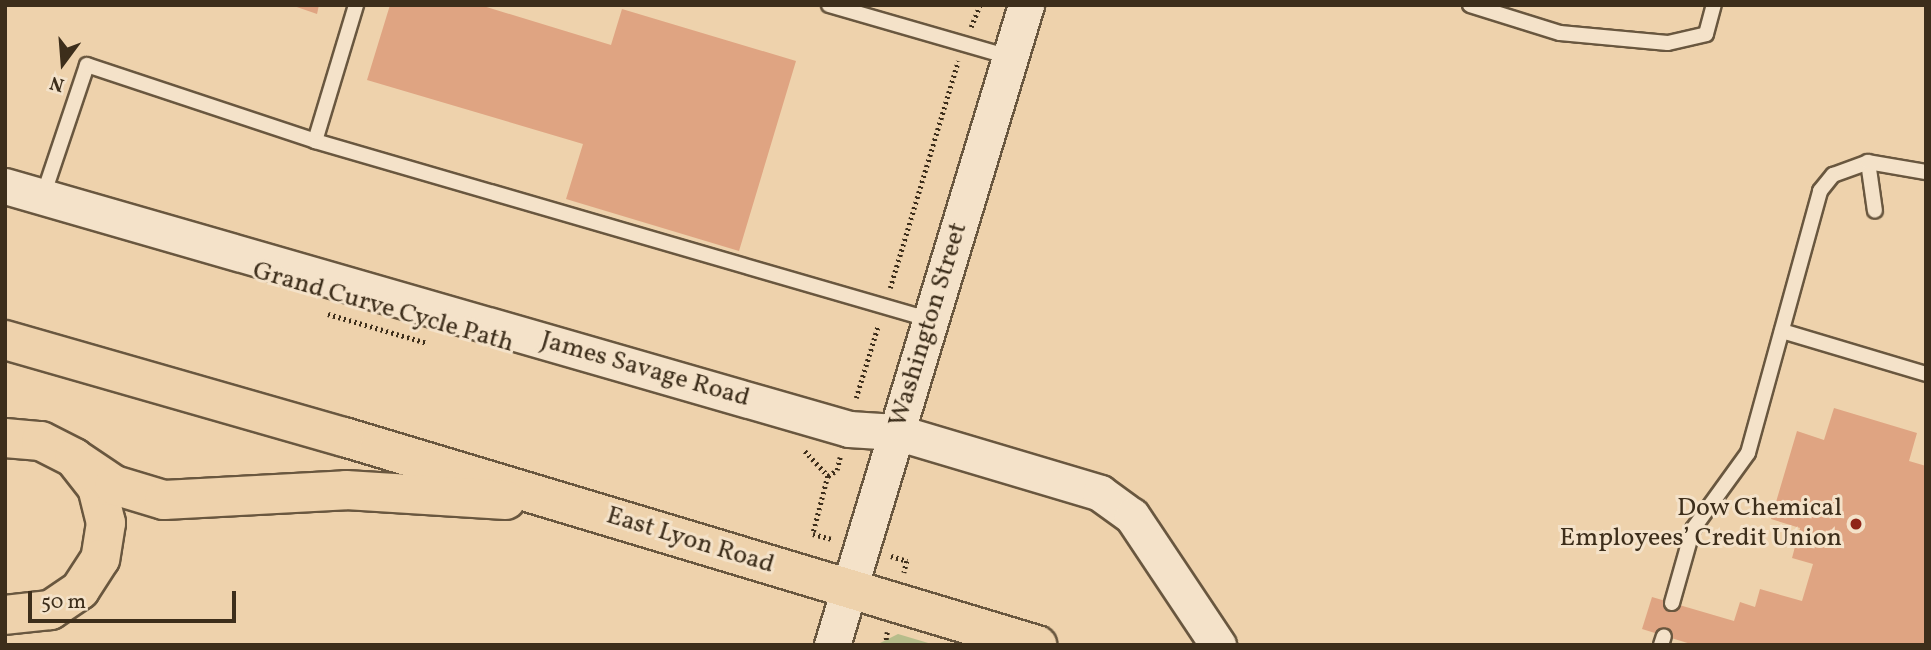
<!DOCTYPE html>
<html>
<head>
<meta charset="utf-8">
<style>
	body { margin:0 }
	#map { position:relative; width:1931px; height:650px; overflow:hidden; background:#eed2ac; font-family:Vollkorn,serif }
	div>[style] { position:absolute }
	.green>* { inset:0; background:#b6bd8b }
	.building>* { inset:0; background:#dfa482 }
	.path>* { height:4.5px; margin-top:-2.25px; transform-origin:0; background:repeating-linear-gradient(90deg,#3d2e1b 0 2px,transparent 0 5.5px) }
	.roads { filter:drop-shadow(2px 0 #69573f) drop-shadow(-2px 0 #69573f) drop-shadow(0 2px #69573f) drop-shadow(0 -2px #69573f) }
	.service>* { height:14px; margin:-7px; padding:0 7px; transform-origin:7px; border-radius:7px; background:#f4e2c9 }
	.tertiary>* { height:35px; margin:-17.5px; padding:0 17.5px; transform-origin:17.5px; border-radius:17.5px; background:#f4e2c9 }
	.trunk>* { height:38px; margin:-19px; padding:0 19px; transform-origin:19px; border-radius:19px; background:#eed2ac }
	.motorway>* { height:38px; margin:-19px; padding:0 19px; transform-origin:19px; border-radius:19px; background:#eed2ac }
	.dots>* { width:19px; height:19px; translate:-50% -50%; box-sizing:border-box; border:4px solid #f4e2c9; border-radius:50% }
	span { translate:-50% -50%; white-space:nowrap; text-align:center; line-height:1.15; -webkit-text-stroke:6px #f4e2c9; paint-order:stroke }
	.street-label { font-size:26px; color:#3d2e1b }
	.poi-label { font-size:26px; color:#3d2e1b }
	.right { translate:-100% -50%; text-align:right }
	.frame { position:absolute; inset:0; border:7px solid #3d2e1b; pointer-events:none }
	.north { position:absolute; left:28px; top:28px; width:70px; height:70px; -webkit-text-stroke:5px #f4e2c9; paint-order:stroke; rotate:196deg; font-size:19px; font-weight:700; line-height:28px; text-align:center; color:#3d2e1b }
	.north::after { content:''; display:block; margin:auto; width:24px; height:32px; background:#3d2e1b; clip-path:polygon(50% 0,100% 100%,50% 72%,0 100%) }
	.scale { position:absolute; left:28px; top:591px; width:208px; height:32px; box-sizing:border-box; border:4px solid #3d2e1b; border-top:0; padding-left:9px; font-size:21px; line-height:24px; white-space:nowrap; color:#3d2e1b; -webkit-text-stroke:5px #f4e2c9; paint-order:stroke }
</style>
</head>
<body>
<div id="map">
	<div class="green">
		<div style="clip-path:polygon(898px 634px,935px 645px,876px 645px)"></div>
	</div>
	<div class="building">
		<div style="clip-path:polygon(291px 5px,319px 5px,317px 14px)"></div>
		<div style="clip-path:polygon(390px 5px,480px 5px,611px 45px,622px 9px,796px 61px,739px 251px,566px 199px,583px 144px,367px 80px)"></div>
		<div style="clip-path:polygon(1834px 408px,1917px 433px,1909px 461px,1926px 466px,1926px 645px,1694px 645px,1642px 629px,1652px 597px,1734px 621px,1740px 602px,1755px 607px,1760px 589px,1802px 601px,1813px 564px,1792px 558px,1800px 528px,1771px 519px,1797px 431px,1824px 440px)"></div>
	</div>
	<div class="path">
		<div style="left:971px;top:27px;width:24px;rotate:-68deg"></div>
		<div style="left:890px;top:288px;width:237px;rotate:-73.3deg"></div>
		<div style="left:328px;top:314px;width:103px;rotate:16.3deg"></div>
		<div style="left:856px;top:398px;width:75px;rotate:-73deg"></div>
		<div style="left:805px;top:451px;width:34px;rotate:47deg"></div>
		<div style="left:828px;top:476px;width:60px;rotate:104.5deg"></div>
		<div style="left:813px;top:534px;width:20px;rotate:15deg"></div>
		<div style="left:828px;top:476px;width:11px;rotate:-34deg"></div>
		<div style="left:837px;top:470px;width:13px;rotate:-77deg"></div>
		<div style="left:891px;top:556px;width:17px;rotate:17deg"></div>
		<div style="left:907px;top:561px;width:12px;rotate:104deg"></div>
		<div style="left:885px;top:645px;width:13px;rotate:-81deg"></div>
	</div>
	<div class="roads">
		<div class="service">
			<div style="left:829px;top:5px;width:187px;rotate:16.1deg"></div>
			<div style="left:1470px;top:5px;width:94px;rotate:17.3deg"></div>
			<div style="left:1560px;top:33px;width:108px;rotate:5.3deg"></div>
			<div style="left:1668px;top:43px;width:39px;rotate:-13deg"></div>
			<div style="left:1706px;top:34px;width:30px;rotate:-75deg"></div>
			<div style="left:315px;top:141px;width:142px;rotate:-73.2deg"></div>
			<div style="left:1868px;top:162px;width:49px;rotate:81.9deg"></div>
			<div style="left:43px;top:196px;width:138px;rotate:-71.4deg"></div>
			<div style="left:87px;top:65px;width:240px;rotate:18.4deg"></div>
			<div style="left:315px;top:141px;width:641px;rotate:16.2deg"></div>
			<div style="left:1782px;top:331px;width:150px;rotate:16.6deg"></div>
			<div style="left:1672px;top:603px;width:77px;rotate:-74.2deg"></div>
			<div style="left:1693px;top:529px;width:94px;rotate:-54.1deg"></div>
			<div style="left:1748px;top:453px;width:272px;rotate:-74.6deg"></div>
			<div style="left:1820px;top:191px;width:21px;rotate:-51deg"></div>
			<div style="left:1833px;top:175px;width:37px;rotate:-20deg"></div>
			<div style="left:1868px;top:162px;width:59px;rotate:9.8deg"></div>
			<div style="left:1661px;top:645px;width:9px;rotate:-72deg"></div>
		</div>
		<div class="tertiary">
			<div style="left:5px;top:186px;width:878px;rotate:16.06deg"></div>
			<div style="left:849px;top:429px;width:47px;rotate:3.7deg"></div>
			<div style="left:896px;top:432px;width:213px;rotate:16.6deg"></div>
			<div style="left:1100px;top:493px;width:39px;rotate:36deg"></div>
			<div style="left:1132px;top:516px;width:155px;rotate:56.3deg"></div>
			<div style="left:832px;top:645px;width:669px;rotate:-73.14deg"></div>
		</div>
		<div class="trunk">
			<div style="left:344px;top:437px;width:724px;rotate:16.71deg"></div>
			<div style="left:5px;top:438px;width:36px;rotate:5deg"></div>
			<div style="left:41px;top:441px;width:37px;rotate:27deg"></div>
			<div style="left:74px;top:458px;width:37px;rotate:52deg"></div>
			<div style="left:97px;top:487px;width:37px;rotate:76deg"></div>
			<div style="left:106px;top:523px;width:36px;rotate:99deg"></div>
			<div style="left:100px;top:559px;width:37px;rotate:123deg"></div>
			<div style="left:80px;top:590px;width:36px;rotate:146deg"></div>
			<div style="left:50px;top:610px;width:45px;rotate:173.7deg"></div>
			<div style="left:74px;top:458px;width:48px;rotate:34deg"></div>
			<div style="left:114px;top:485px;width:52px;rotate:16.7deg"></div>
			<div style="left:164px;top:500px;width:182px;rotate:-3.1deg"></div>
			<div style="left:346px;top:490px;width:160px;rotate:3.6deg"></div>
		</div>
		<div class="motorway">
			<div style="left:5px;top:340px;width:353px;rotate:16deg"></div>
		</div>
	</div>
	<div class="dots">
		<div style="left:1856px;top:524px;background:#8f2418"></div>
	</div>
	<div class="street-label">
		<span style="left:383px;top:308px;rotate:16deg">Grand Curve Cycle Path</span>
		<span style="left:929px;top:325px;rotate:-73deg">Washington Street</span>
		<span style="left:645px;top:370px;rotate:16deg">James Savage Road</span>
		<span style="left:690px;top:541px;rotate:17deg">East Lyon Road</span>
	</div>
	<div class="poi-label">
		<span class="right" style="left:1842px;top:524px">Dow Chemical<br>Employees’ Credit Union</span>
	</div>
	<div class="frame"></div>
	<div class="north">N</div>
	<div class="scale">50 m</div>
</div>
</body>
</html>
